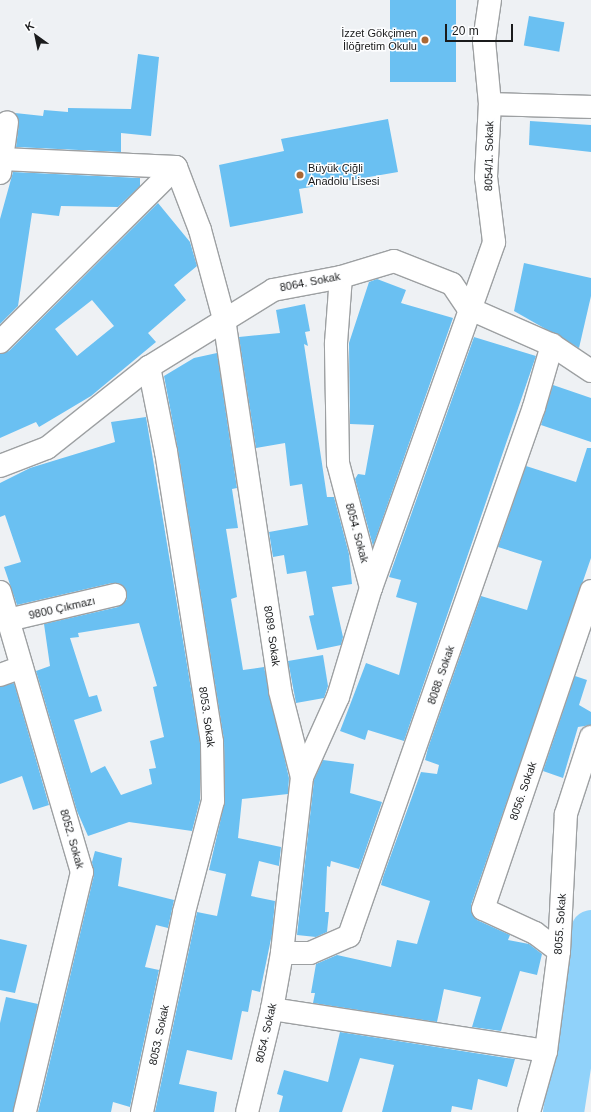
<!DOCTYPE html>
<html>
<head>
<meta charset="utf-8">
<style>
	body { margin:0 }
	#map { position:relative; width:591px; height:1112px; overflow:hidden; background:#eef1f4; font-family:Helvetica,sans-serif }
	div>[style] { position:absolute }
	.river>* { height:41px; margin:-20.5px; padding:0 20.5px; transform-origin:20.5px; border-radius:20.5px; background:#90d2fa }
	.building>* { inset:0; background:#6ac0f2; transform-origin:0 0 }
	.roads { filter:drop-shadow(1px 0 #9da0a2) drop-shadow(-1px 0 #9da0a2) drop-shadow(0 1px #9da0a2) drop-shadow(0 -1px #9da0a2) }
	.minor>* { height:22px; margin:-11px; padding:0 11px; transform-origin:11px; border-radius:11px; background:#fff }
	.dots>* { width:11px; height:11px; translate:-50% -50%; box-sizing:border-box; border:2px solid #fdfeff; border-radius:50% }
	span { translate:-50% -50%; white-space:nowrap; text-align:center; line-height:1.15; -webkit-text-stroke:3px #fdfeff; paint-order:stroke }
	.poi-label { font-size:11px; color:#1a1b1c }
	.right { translate:-100% -50%; text-align:right }
	.left { translate:0 -50%; text-align:left }
	.street-label { font-size:11px; color:#1a1b1c }
	.north { position:absolute; left:16px; top:16px; width:40px; height:40px; -webkit-text-stroke:3px #fdfeff; paint-order:stroke; rotate:327deg; font-size:11px; font-weight:700; line-height:16px; text-align:center; color:#1a1b1c }
	.north::after { content:''; display:block; margin:auto; width:14px; height:18px; background:#1a1b1c; clip-path:polygon(50% 0,100% 100%,50% 72%,0 100%) }
	.scale { position:absolute; left:445px; top:24px; width:68px; height:18px; box-sizing:border-box; border:2px solid #1a1b1c; border-top:0; padding-left:5px; font-size:12px; line-height:14px; white-space:nowrap; color:#1a1b1c; -webkit-text-stroke:3px #fdfeff; paint-order:stroke }
</style>
</head>
<body>
<div id="map">
	<div class="river">
		<div style="left:563px;top:1112px;width:184px;rotate:-81.3deg"></div>
	</div>
	<div class="building">
		<div style="left:390px;top:0;width:66px;height:82px"></div>
		<div style="left:529px;top:16px;width:36px;height:30px;rotate:10deg"></div>
		<div style="clip-path:polygon(138px 54px,159px 57px,151px 136px,121px 133px,121px 152px,16px 147px,19px 123px,15px 113px,43px 116px,44px 110px,68px 112px,68px 108px,131px 109px)"></div>
		<div style="clip-path:polygon(388px 119px,398px 172px,299px 189px,303px 213px,230px 227px,219px 165px,284px 151px,281px 139px)"></div>
		<div style="clip-path:polygon(530px 121px,591px 125px,591px 152px,529px 145px)"></div>
		<div style="clip-path:polygon(13px 172px,140px 178px,140px 186px,118px 207px,61px 206px,59px 216px,32px 213px,18px 306px,0 324px,0 219px)"></div>
		<div style="clip-path:polygon(evenodd,158px 203px,190px 242px,197px 266px,174px 285px,186px 300px,148px 333px,156px 342px,91px 396px,39px 427px,36px 422px,0 438px,0 354px,9px 351px,158px 203px,92px 300px,114px 326px,77px 356px,55px 329px,92px 300px)"></div>
		<div style="clip-path:polygon(524px 263px,591px 278px,591px 296px,579px 348px,514px 311px)"></div>
		<div style="clip-path:polygon(377px 279px,406px 290px,401px 303px,453px 318px,373px 546px,355px 479px,358px 474px,365px 475px,374px 425px,350px 424px,349px 343px,369px 282px)"></div>
		<div style="clip-path:polygon(305px 304px,310px 331px,305px 332px,308px 346px,304px 344px,327px 497px,334px 497px,349px 554px,352px 584px,332px 587px,343px 637px,341px 645px,317px 650px,309px 616px,314px 615px,306px 571px,287px 574px,284px 555px,273px 557px,269px 532px,308px 525px,302px 484px,290px 486px,285px 443px,256px 448px,239px 337px,280px 333px,276px 310px)"></div>
		<div style="clip-path:polygon(474px 337px,536px 356px,404px 741px,368px 730px,365px 740px,340px 731px,366px 663px,399px 675px,417px 603px,396px 597px,401px 580px,389px 577px)"></div>
		<div style="clip-path:polygon(217px 353px,237px 488px,232px 489px,238px 528px,226px 529px,237px 597px,231px 599px,239px 646px,243px 670px,264px 667px,289px 778px,288px 794px,242px 799px,238px 838px,281px 847px,279px 866px,259px 861px,251px 896px,275px 901px,272px 934px,260px 992px,252px 990px,248px 1012px,242px 1011px,232px 1060px,187px 1050px,179px 1084px,217px 1092px,214px 1112px,155px 1112px,197px 912px,217px 916px,226px 874px,209px 870px,225px 801px,224px 740px,178px 450px,164px 376px,194px 358px)"></div>
		<div style="clip-path:polygon(553px 385px,591px 398px,591px 442px,541px 425px)"></div>
		<div style="clip-path:polygon(evenodd,146px 417px,200px 743px,200px 800px,192px 831px,129px 822px,88px 836px,77px 811px,36px 671px,50px 666px,44px 624px,118px 607px,127px 599px,127px 592px,119px 583px,112px 583px,17px 605px,4px 567px,21px 562px,5px 515px,0 517px,0 483px,30px 468px,115px 442px,111px 422px,146px 417px,139px 623px,157px 686px,153px 687px,164px 737px,150px 741px,156px 768px,149px 769px,152px 784px,121px 795px,105px 766px,91px 773px,74px 720px,102px 711px,97px 695px,89px 697px,70px 638px,79px 637px,78px 633px,139px 623px)"></div>
		<div style="clip-path:polygon(587px 448px,591px 448px,591px 558px,471px 905px,471px 911px,477px 920px,510px 935px,508px 940px,529px 944px,542px 954px,537px 975px,520px 971px,501px 1031px,472px 1027px,481px 997px,444px 989px,437px 1022px,313px 1003px,315px 993px,311px 993px,316px 964px,337px 955px,391px 967px,397px 940px,417px 944px,430px 901px,381px 885px,383px 877px,421px 772px,437px 774px,439px 765px,425px 760px,428px 748px,481px 596px,527px 610px,542px 561px,498px 547px,526px 466px,576px 482px)"></div>
		<div style="clip-path:polygon(323px 655px,328px 686px,324px 698px,296px 703px,288px 661px)"></div>
		<div style="clip-path:polygon(575px 676px,587px 680px,579px 705px,591px 712px,591px 725px,578px 727px,563px 778px,543px 771px)"></div>
		<div style="clip-path:polygon(14px 683px,49px 805px,33px 810px,22px 776px,0 784px,0 687px)"></div>
		<div style="clip-path:polygon(323px 760px,354px 764px,350px 793px,382px 802px,359px 869px,331px 861px,330px 867px,327px 866px,325px 912px,329px 912px,327px 932px,316px 937px,297px 935px,314px 780px)"></div>
		<div style="clip-path:polygon(95px 851px,122px 858px,118px 886px,174px 900px,168px 928px,156px 925px,145px 967px,159px 970px,130px 1107px,113px 1102px,111px 1112px,38px 1112px,94px 875px,92px 862px)"></div>
		<div style="clip-path:polygon(0 939px,27px 945px,15px 993px,0 990px)"></div>
		<div style="clip-path:polygon(6px 997px,38px 1004px,13px 1112px,0 1112px,0 1023px)"></div>
		<div style="clip-path:polygon(340px 1032px,514px 1059px,515px 1059px,507px 1087px,478px 1079px,472px 1110px,452px 1106px,451px 1112px,382px 1112px,394px 1065px,360px 1058px,342px 1112px,279px 1112px,283px 1096px,277px 1094px,284px 1070px,328px 1082px)"></div>
	</div>
	<div class="roads">
		<div class="minor">
			<div style="left:490px;top:104px;width:101px;rotate:1.7deg"></div>
			<div style="left:2px;top:159px;width:174px;rotate:2.6deg"></div>
			<div style="left:176px;top:167px;width:67px;rotate:69.1deg"></div>
			<div style="left:200px;top:230px;width:92px;rotate:74.9deg"></div>
			<div style="left:224px;top:319px;width:376px;rotate:81.4deg"></div>
			<div style="left:280px;top:691px;width:89px;rotate:75.7deg"></div>
			<div style="left:302px;top:777px;width:177px;rotate:96.5deg"></div>
			<div style="left:282px;top:953px;width:57px;rotate:100.1deg"></div>
			<div style="left:272px;top:1009px;width:106px;rotate:103.6deg"></div>
			<div style="left:0;top:173px;width:51px;rotate:-82.2deg"></div>
			<div style="left:0;top:342px;width:248px;rotate:-44.8deg"></div>
			<div style="left:0;top:466px;width:50px;rotate:-21deg"></div>
			<div style="left:47px;top:448px;width:130px;rotate:-38.5deg"></div>
			<div style="left:149px;top:367px;width:146px;rotate:-31.8deg"></div>
			<div style="left:273px;top:290px;width:69px;rotate:-10.8deg"></div>
			<div style="left:341px;top:277px;width:55px;rotate:-16.8deg"></div>
			<div style="left:394px;top:261px;width:62px;rotate:21.6deg"></div>
			<div style="left:452px;top:284px;width:29px;rotate:56deg"></div>
			<div style="left:468px;top:308px;width:92px;rotate:23.8deg"></div>
			<div style="left:552px;top:345px;width:47px;rotate:33.7deg"></div>
			<div style="left:371px;top:588px;width:367px;rotate:-70.4deg"></div>
			<div style="left:494px;top:242px;width:65px;rotate:-97deg"></div>
			<div style="left:486px;top:177px;width:73px;rotate:-86.9deg"></div>
			<div style="left:490px;top:104px;width:63px;rotate:-95.4deg"></div>
			<div style="left:484px;top:41px;width:41px;rotate:-81.7deg"></div>
			<div style="left:0;top:592px;width:292px;rotate:73.7deg"></div>
			<div style="left:82px;top:872px;width:247px;rotate:103.4deg"></div>
			<div style="left:8px;top:620px;width:110px;rotate:-13.2deg"></div>
			<div style="left:0;top:675px;width:23px;rotate:-20deg"></div>
			<div style="left:302px;top:777px;width:88px;rotate:-65.8deg"></div>
			<div style="left:338px;top:697px;width:114px;rotate:-73.2deg"></div>
			<div style="left:371px;top:588px;width:129px;rotate:-104.8deg"></div>
			<div style="left:338px;top:463px;width:120px;rotate:-91deg"></div>
			<div style="left:336px;top:343px;width:66px;rotate:-85.7deg"></div>
			<div style="left:559px;top:951px;width:30px;rotate:-143deg"></div>
			<div style="left:535px;top:933px;width:57px;rotate:-155.2deg"></div>
			<div style="left:483px;top:909px;width:336px;rotate:-71.2deg"></div>
			<div style="left:282px;top:953px;width:28px"></div>
			<div style="left:310px;top:953px;width:43px;rotate:-23.6deg"></div>
			<div style="left:349px;top:936px;width:560px;rotate:-70.72deg"></div>
			<div style="left:534px;top:407px;width:65px;rotate:-73.8deg"></div>
			<div style="left:272px;top:1009px;width:277px;rotate:8.7deg"></div>
			<div style="left:142px;top:1112px;width:204px;rotate:-78.1deg"></div>
			<div style="left:184px;top:912px;width:115px;rotate:-75.4deg"></div>
			<div style="left:213px;top:801px;width:59px;rotate:-91deg"></div>
			<div style="left:212px;top:742px;width:294px;rotate:-99deg"></div>
			<div style="left:166px;top:452px;width:87px;rotate:-101.3deg"></div>
			<div style="left:529px;top:1112px;width:63px;rotate:-74.4deg"></div>
			<div style="left:546px;top:1051px;width:101px;rotate:-82.6deg"></div>
			<div style="left:559px;top:951px;width:137px;rotate:-87.1deg"></div>
			<div style="left:566px;top:814px;width:81px;rotate:-72deg"></div>
		</div>
	</div>
	<div class="dots">
		<div style="left:425px;top:40px;background:#aa6835"></div>
		<div style="left:300px;top:175px;background:#aa6835"></div>
	</div>
	<div class="poi-label">
		<span class="right" style="left:417px;top:40px">İzzet Gökçimen<br>İlöğretim Okulu</span>
		<span class="left" style="left:308px;top:175px">Büyük Çiğli<br>Anadolu Lisesi</span>
	</div>
	<div class="street-label">
		<span style="left:489px;top:156px;rotate:-89deg">8054/1. Sokak</span>
		<span style="left:310px;top:282px;rotate:-11deg">8064. Sokak</span>
		<span style="left:357px;top:533px;rotate:75deg">8054. Sokak</span>
		<span style="left:62px;top:608px;rotate:-13deg">9800 Çıkmazı</span>
		<span style="left:272px;top:636px;rotate:82deg">8089. Sokak</span>
		<span style="left:441px;top:675px;rotate:-71deg">8088. Sokak</span>
		<span style="left:207px;top:717px;rotate:82deg">8053. Sokak</span>
		<span style="left:523px;top:791px;rotate:-71deg">8056. Sokak</span>
		<span style="left:72px;top:839px;rotate:74deg">8052. Sokak</span>
		<span style="left:560px;top:924px;rotate:-86deg">8055. Sokak</span>
		<span style="left:266px;top:1033px;rotate:-77deg">8054. Sokak</span>
		<span style="left:159px;top:1035px;rotate:-78deg">8053. Sokak</span>
	</div>
	<div class="north">K</div>
	<div class="scale">20 m</div>
</div>
</body>
</html>
